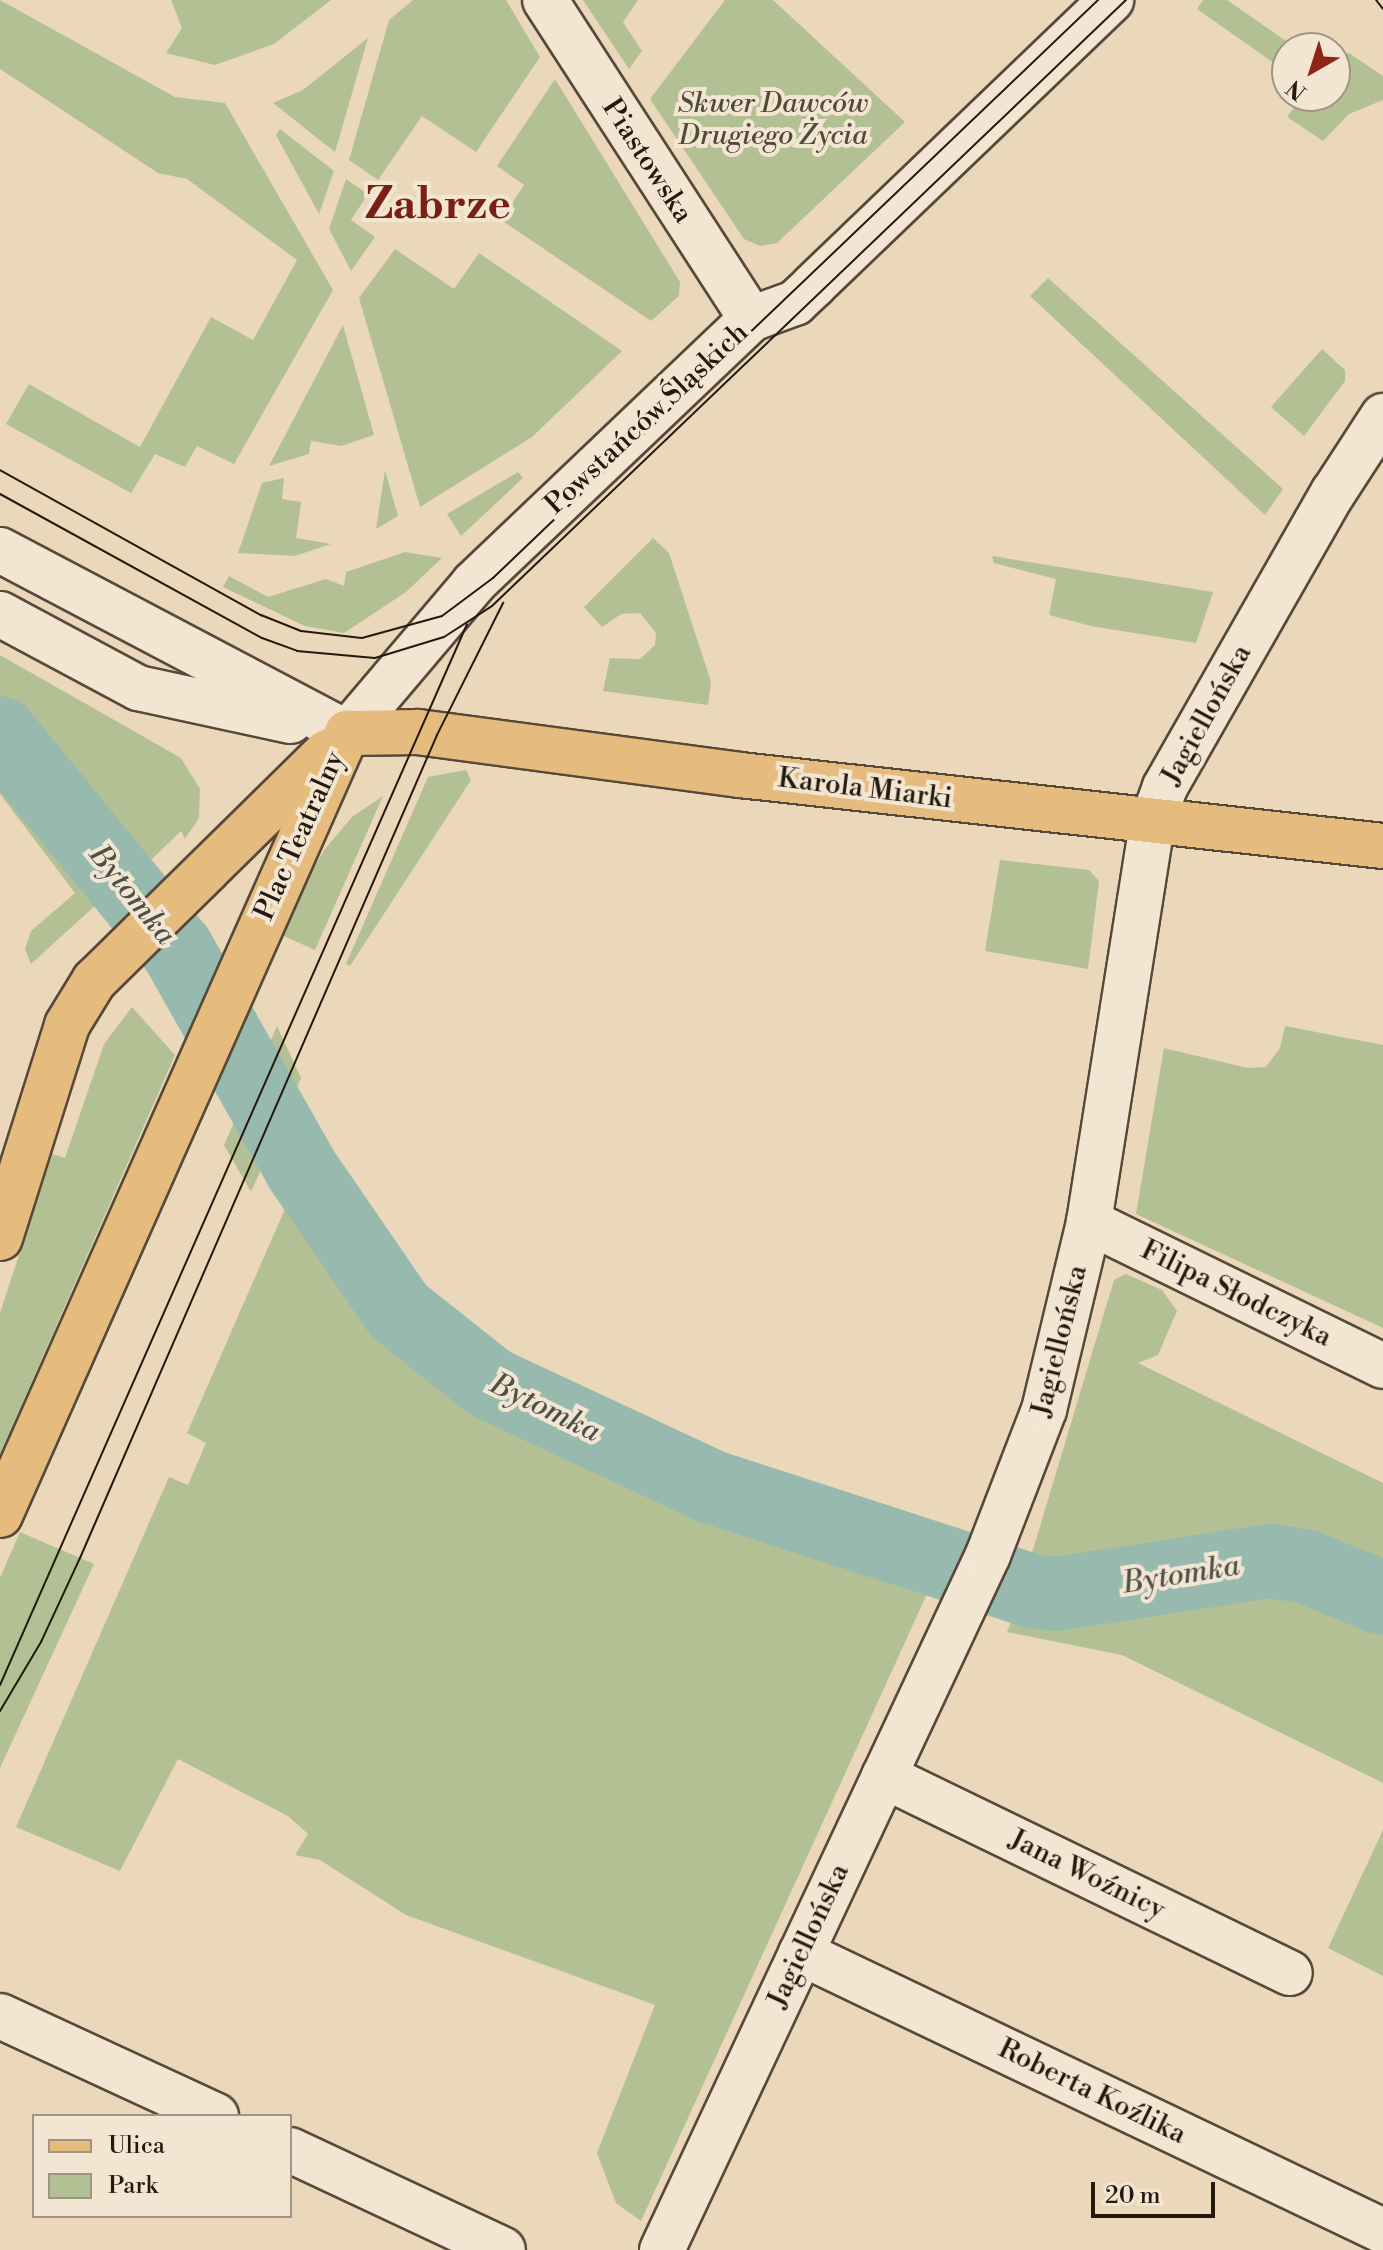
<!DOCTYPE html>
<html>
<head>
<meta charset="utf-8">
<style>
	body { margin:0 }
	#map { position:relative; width:1383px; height:2250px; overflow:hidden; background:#ebd8bb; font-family:"Libre Bodoni",serif }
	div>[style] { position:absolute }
	.green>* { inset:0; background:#b2c094 }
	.river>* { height:74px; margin:-37px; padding:0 37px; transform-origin:37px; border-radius:37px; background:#98baae }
	.roads { filter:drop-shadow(2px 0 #56493a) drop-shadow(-2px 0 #56493a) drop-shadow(0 2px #56493a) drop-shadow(0 -2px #56493a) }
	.minor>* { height:44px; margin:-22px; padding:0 22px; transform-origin:22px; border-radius:22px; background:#f2e6d3 }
	.major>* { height:44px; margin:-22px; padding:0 22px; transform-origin:22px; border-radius:22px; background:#e6bc7e }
	.tram>* { height:2px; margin:-1px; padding:0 1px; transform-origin:1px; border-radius:1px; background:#25190f }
	span { translate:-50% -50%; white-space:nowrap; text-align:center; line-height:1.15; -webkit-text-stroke:8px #f2e6d3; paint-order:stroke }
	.park-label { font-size:28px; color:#4f4b37; font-style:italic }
	.street-label { font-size:28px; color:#25190f }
	.water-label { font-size:30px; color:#4d5147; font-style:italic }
	.town-label { font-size:44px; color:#7a1f14; font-weight:700 }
	.legend { position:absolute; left:32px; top:2114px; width:260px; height:104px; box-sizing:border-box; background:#f2e6d3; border:2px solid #a09485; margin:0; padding:10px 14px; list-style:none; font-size:24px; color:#25190f }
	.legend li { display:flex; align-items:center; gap:16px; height:40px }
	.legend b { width:40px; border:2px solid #a09485 }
	.north { position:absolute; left:1271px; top:32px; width:80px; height:80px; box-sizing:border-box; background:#f2e6d3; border:2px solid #a09485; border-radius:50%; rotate:219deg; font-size:22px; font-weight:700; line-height:32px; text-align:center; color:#25190f }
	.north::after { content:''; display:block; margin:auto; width:28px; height:36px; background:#8f2418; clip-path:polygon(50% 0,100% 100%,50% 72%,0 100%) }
	.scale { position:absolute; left:1091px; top:2182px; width:124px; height:36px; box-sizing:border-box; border:4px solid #25190f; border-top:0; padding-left:10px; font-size:24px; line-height:28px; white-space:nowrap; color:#25190f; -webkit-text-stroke:6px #f2e6d3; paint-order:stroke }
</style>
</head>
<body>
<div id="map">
	<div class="green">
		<div style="clip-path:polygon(0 0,175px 97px,225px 103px,333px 290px,234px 464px,197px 446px,185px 467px,155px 454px,131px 493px,6px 424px,29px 384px,140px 447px,211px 317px,253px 340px,297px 260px,187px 179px,158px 173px,0 69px)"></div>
		<div style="clip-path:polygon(171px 0,331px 0,274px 44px,215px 65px,166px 53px,182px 28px)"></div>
		<div style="clip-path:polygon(413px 0,506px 0,540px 57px,476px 152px,422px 116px,378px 180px,349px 160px,389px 20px)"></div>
		<div style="clip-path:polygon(583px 0,638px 0,623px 22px,642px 51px,629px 69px)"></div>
		<div style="clip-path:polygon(725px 0,773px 0,905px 122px,777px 243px,760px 246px,744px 239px,650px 99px)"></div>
		<div style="clip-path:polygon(1203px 0,1227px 0,1296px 48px,1287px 48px,1285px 71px,1197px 9px)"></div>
		<div style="clip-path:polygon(368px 38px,335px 152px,273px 103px,303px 90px)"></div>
		<div style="clip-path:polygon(1349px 53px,1383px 76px,1383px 100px,1349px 114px,1323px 141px,1287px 117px,1302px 96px,1335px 96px,1335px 54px)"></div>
		<div style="clip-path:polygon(555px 79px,680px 282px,679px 296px,651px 321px,501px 220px,524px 185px,497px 166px)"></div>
		<div style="clip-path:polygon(280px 129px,334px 171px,319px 214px,276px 135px)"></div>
		<div style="clip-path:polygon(346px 179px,368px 194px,351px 220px,375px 237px,351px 271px,329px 229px)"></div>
		<div style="clip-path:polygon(395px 249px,454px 289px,479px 253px,622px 351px,532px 437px,420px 507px,359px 298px)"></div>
		<div style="clip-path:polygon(1048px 278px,1283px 489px,1265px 515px,1030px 296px)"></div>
		<div style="clip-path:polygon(343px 325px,374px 435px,341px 446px,311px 441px,309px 454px,269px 466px)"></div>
		<div style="clip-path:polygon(1322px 349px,1345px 370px,1345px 381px,1304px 436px,1271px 407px)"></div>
		<div style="clip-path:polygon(385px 470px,398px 516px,376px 529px)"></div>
		<div style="clip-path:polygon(518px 472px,523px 478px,461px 536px,447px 514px)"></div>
		<div style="clip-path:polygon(284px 478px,282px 499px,301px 502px,296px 538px,331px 544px,295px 556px,238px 553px,262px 483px)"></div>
		<div style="clip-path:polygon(653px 538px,669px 553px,711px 682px,708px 705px,603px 691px,610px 658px,640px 659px,655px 645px,656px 633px,640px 613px,621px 614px,602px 627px,584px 607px)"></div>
		<div style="clip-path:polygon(405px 552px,442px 558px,406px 592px,344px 633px,305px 626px,223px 587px,229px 576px,268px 597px,326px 579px,344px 586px,346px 572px)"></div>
		<div style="clip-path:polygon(992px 556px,1213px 592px,1196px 643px,1091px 626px,1049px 615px,1056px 579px,994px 563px)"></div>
		<div style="clip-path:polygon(0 655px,181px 758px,200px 789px,199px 818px,185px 839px,181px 831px,152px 859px,91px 810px,0 710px)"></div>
		<div style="clip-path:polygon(0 761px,110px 892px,31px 964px,25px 949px,31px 931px,75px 893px,0 794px)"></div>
		<div style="clip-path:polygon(466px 770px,471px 780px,350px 966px,346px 964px,428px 777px)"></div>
		<div style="clip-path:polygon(383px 796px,315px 950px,275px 932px,325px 849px,352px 817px)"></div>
		<div style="clip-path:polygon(1000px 860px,1089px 870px,1099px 881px,1088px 969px,985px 951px)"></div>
		<div style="clip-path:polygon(132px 1007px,175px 1055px,0 1454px,0 1313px,52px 1154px,65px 1158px,104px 1044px)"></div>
		<div style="clip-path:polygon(277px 1026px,301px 1078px,251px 1192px,224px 1145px)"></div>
		<div style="clip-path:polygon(1285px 1026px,1383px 1045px,1383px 1328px,1136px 1214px,1164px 1048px,1248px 1068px,1266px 1067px,1280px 1048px)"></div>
		<div style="clip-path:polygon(291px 1195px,385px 1319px,494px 1401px,704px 1498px,932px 1583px,641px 2221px,616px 2203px,597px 2153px,655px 2005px,406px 1915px,320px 1860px,295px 1855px,308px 1834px,288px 1816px,178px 1759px,120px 1871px,16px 1827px,169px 1477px,188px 1485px,206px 1443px,187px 1433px)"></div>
		<div style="clip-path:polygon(1126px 1274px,1162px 1290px,1177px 1311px,1158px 1355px,1138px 1363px,1383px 1483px,1383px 1568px,1344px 1552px,1233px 1546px,1038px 1569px,1029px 1563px,1114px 1280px)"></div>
		<div style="clip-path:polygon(20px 1532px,94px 1564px,0 1768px,0 1578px)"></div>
		<div style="clip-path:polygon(1277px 1584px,1383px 1622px,1383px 1783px,1122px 1655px,1007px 1632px,1015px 1612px,1047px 1614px,1171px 1603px)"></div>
		<div style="clip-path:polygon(1383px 1830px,1383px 1976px,1328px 1948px)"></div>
	</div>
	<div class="river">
		<div style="left:0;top:733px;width:279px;rotate:50.7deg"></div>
		<div style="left:177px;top:949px;width:254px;rotate:60.5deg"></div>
		<div style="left:302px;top:1170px;width:171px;rotate:55.5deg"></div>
		<div style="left:399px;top:1311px;width:117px;rotate:38.4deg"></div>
		<div style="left:491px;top:1384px;width:244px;rotate:25deg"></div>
		<div style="left:712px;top:1487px;width:340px;rotate:18deg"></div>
		<div style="left:1035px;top:1592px;width:21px;rotate:5deg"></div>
		<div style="left:1056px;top:1594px;width:217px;rotate:-8.8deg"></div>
		<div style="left:1270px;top:1561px;width:37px;rotate:9deg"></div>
		<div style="left:1307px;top:1567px;width:82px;rotate:22.2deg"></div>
	</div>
	<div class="roads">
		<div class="minor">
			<div style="left:545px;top:0;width:380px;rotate:57.1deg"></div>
			<div style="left:0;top:550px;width:392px;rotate:27.8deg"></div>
			<div style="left:0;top:614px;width:157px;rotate:28.2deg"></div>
			<div style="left:138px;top:688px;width:156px;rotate:12.2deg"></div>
			<div style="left:347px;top:733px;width:197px;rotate:-49.7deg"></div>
			<div style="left:474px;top:583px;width:383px;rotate:-43.6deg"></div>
			<div style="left:751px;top:319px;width:47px;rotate:-20deg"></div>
			<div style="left:795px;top:303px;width:26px;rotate:-43deg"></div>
			<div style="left:814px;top:285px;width:412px;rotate:-43.8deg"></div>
			<div style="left:1089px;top:1222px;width:327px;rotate:26.1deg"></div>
			<div style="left:884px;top:1776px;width:451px;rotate:25.9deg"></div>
			<div style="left:801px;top:1953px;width:645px;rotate:25.53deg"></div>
			<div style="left:0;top:2016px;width:238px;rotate:24.8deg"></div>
			<div style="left:290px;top:2150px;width:235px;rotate:25.1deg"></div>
			<div style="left:662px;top:2250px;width:768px;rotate:-64.87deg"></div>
			<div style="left:988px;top:1555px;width:155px;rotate:-68.9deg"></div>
			<div style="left:1044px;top:1410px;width:193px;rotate:-76.5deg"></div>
			<div style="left:1089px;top:1222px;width:407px;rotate:-81deg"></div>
			<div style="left:1153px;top:820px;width:35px;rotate:-70deg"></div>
			<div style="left:1165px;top:787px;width:339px;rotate:-60.3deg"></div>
			<div style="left:1333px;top:493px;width:92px;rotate:-57deg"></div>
		</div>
		<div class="major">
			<div style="left:347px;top:733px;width:71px;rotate:-0.8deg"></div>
			<div style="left:418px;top:732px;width:325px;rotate:7.6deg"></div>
			<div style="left:740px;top:775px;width:647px;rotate:6.3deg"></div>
			<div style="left:0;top:1238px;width:223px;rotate:-72.5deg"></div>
			<div style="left:67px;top:1025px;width:52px;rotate:-58.5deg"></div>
			<div style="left:94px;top:981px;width:327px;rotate:-44.5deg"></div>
			<div style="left:0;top:1515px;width:856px;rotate:-66.07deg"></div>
		</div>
	</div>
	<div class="tram">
		<div style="left:1376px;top:0;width:11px;rotate:52deg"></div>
		<div style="left:0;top:470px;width:299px;rotate:29.1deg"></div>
		<div style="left:261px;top:615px;width:43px;rotate:21.8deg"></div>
		<div style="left:301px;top:631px;width:61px;rotate:6.5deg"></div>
		<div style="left:362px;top:638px;width:83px;rotate:-15.4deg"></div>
		<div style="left:442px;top:616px;width:64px;rotate:-36.7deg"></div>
		<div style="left:493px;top:578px;width:837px;rotate:-43.69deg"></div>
		<div style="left:0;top:494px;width:299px;rotate:28.8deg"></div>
		<div style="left:262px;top:638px;width:37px;rotate:20deg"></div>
		<div style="left:297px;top:651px;width:78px;rotate:5.1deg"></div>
		<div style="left:375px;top:658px;width:72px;rotate:-16.9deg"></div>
		<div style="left:444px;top:637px;width:57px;rotate:-32.9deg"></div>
		<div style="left:492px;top:606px;width:877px;rotate:-43.71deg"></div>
		<div style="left:0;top:1685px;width:1159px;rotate:-66.24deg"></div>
		<div style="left:0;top:1711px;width:80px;rotate:-59.3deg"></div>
		<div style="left:41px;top:1642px;width:93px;rotate:-65.1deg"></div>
		<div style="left:80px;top:1558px;width:897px;rotate:-66.55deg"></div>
		<div style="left:437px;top:735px;width:148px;rotate:-63.4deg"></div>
	</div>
	<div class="park-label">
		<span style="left:773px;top:120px">Skwer Dawców<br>Drugiego Życia</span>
	</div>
	<div class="street-label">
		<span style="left:647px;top:161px;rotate:57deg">Piastowska</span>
		<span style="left:647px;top:419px;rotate:-43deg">Powstańców Śląskich</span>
		<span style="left:1207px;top:715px;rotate:-61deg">Jagiellońska</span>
		<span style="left:865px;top:789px;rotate:7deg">Karola Miarki</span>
		<span style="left:300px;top:836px;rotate:-66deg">Plac Teatralny</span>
		<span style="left:1236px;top:1294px;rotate:26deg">Filipa Słodczyka</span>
		<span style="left:1060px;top:1341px;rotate:-76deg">Jagiellońska</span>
		<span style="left:1087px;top:1875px;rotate:26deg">Jana Woźnicy</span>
		<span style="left:809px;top:1936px;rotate:-65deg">Jagiellońska</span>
		<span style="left:1092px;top:2092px;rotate:26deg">Roberta Koźlika</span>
	</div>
	<div class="water-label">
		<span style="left:132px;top:895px;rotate:51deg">Bytomka</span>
		<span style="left:545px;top:1408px;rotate:26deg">Bytomka</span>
		<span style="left:1181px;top:1575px;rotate:-9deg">Bytomka</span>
	</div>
	<div class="town-label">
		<span style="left:438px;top:205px">Zabrze</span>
	</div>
	<ul class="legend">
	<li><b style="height:10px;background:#e6bc7e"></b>Ulica</li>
	<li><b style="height:22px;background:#b2c094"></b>Park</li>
	</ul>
	<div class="north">N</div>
	<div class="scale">20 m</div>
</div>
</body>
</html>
